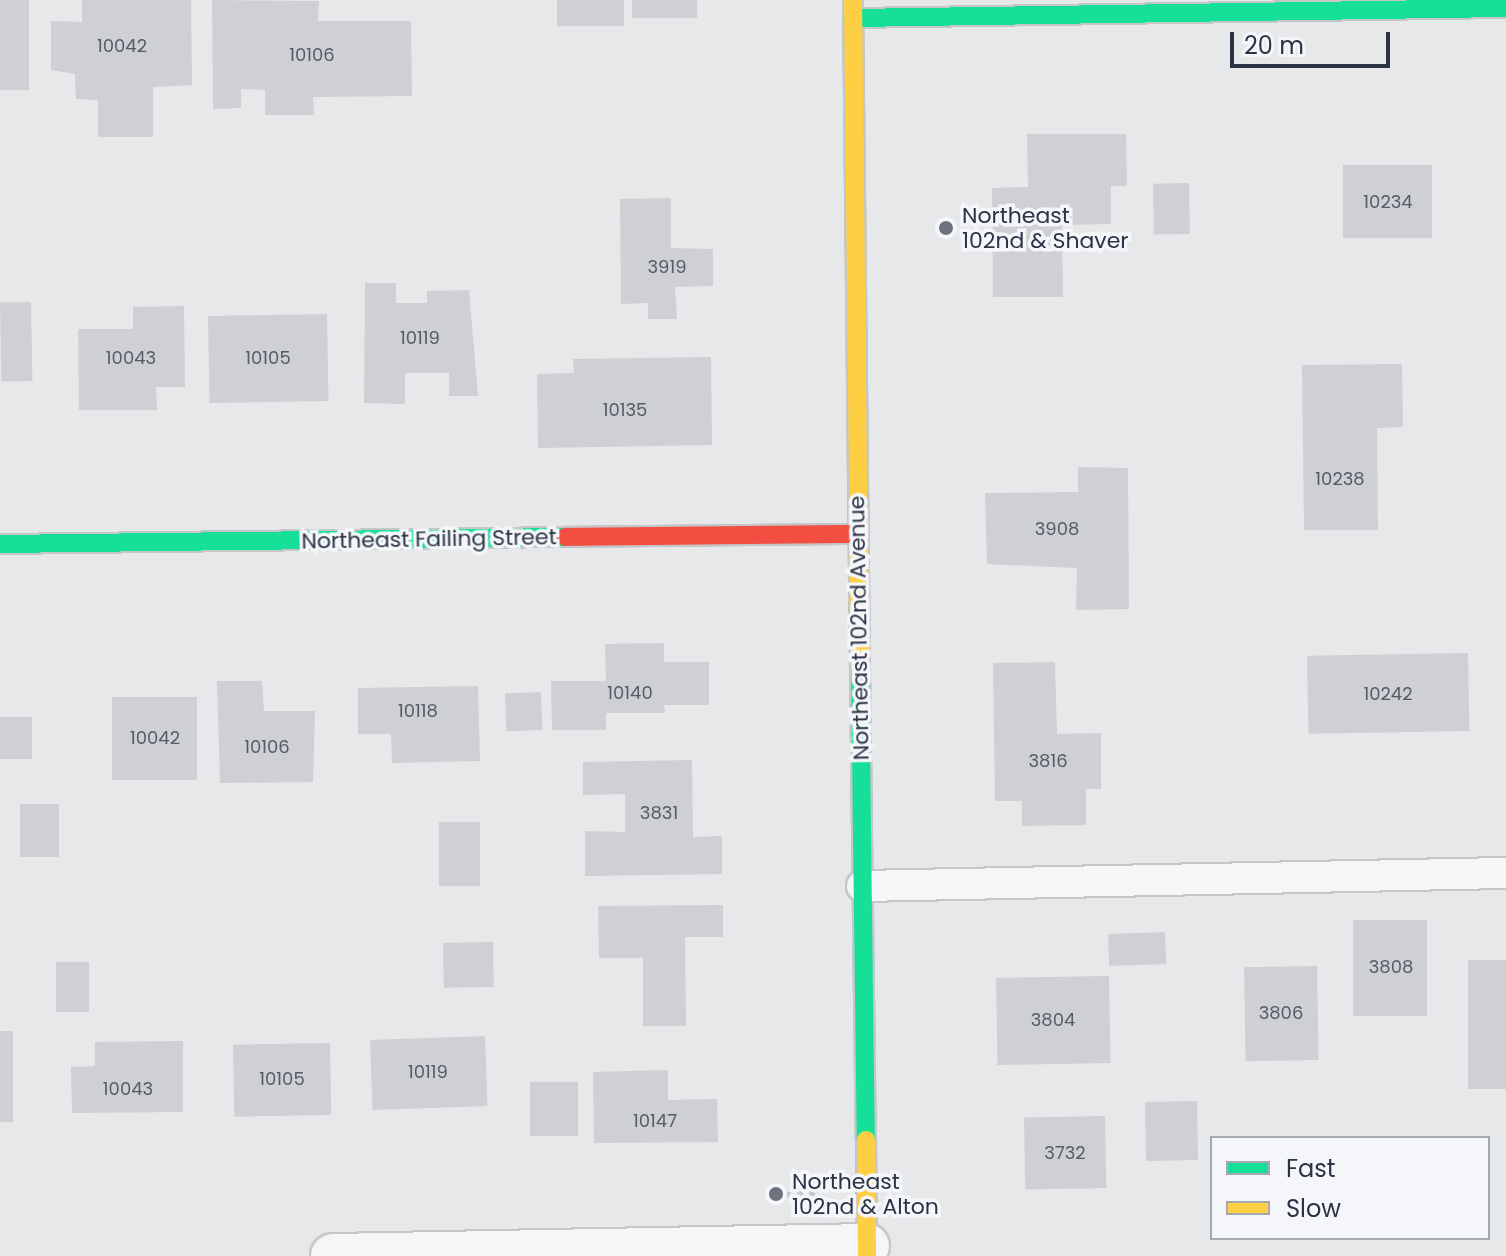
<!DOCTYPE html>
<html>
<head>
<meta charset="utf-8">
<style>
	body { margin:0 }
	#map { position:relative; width:1506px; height:1256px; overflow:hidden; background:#e6e8ea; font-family:Poppins,sans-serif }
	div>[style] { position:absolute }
	.building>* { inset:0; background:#ced0d3; transform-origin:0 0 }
	.path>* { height:5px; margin-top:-2.5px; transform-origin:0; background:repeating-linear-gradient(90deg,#c5c6ca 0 6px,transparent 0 12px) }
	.roads { filter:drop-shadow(2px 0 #c4c6c8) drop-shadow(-2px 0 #c4c6c8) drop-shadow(0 2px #c4c6c8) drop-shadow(0 -2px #c4c6c8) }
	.lane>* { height:30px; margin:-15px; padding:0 15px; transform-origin:15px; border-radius:15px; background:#f5f6f7 }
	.street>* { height:44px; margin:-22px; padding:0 22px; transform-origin:22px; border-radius:22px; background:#f5f6f7 }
	.fast>* { height:18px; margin:-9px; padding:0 9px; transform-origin:9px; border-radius:9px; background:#16e098 }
	.slow>* { height:18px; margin:-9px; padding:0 9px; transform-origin:9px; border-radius:9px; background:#ffcf43 }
	.jam>* { height:18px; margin:-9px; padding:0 9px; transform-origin:9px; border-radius:9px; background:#f24e42 }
	.dots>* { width:22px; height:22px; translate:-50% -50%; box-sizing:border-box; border:4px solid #f4f6f9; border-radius:50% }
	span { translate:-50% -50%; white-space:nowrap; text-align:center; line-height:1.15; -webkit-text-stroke:7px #f4f6f9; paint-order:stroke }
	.number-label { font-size:18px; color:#545c69 }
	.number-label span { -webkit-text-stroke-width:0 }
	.poi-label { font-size:22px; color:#2b3445 }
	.left { translate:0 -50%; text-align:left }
	.street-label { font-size:22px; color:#2b3445 }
	.legend { position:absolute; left:1210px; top:1136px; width:280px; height:104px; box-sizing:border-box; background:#f4f6f9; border:2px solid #a4a8b1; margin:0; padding:10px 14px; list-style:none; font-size:24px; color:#2b3445 }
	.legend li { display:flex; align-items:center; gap:16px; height:40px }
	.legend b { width:40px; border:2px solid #a4a8b1 }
	.scale { position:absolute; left:1230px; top:32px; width:160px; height:36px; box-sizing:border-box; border:4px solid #2b3445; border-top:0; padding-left:10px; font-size:24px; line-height:28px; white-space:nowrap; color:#2b3445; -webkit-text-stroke:6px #f4f6f9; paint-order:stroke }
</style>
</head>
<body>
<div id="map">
	<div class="building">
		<div style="left:0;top:0;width:29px;height:90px"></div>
		<div style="clip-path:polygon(82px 0,191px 0,192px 85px,153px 87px,153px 137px,98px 137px,98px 100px,76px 99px,75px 74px,51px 70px,51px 21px,82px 22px)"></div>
		<div style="clip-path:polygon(212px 0,319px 1px,318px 21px,411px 21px,412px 96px,313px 97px,314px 115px,265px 115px,265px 90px,241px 89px,241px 108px,213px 109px)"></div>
		<div style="left:557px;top:0;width:67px;height:26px"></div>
		<div style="left:632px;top:0;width:65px;height:18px"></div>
		<div style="clip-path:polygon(1027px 134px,1126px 134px,1127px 186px,1111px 186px,1111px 224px,1062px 225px,1063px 297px,993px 297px,992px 188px,1028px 187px)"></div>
		<div style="left:1343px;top:165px;width:89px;height:73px"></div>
		<div style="left:1189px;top:183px;width:51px;height:36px;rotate:89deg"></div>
		<div style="clip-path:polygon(671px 198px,671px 248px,713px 249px,713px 286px,675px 287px,677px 319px,648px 319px,648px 303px,621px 304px,620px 199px)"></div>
		<div style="clip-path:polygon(365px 283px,396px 283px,396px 303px,427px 303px,427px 291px,469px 290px,478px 396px,449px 396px,449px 373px,405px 373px,405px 404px,364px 403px)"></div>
		<div style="left:31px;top:302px;width:79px;height:31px;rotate:89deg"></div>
		<div style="clip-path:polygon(184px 306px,185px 387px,156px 387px,157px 410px,79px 410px,78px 329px,133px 329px,133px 307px)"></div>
		<div style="left:327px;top:314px;width:87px;height:119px;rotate:89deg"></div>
		<div style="clip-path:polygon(711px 357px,712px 445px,538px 448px,537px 374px,574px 373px,573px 359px)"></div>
		<div style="clip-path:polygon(1402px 364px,1403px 427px,1377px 428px,1378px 530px,1304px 530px,1302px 365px)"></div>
		<div style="clip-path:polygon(1078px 467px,1128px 468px,1129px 609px,1076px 610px,1077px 568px,987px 564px,985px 493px,1078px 492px)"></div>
		<div style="clip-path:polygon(664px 643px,664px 662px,709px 662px,709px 705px,664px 705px,665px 713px,606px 713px,606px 730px,552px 730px,551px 681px,606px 681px,605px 644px)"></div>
		<div style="left:1468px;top:653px;width:78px;height:161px;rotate:89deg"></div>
		<div style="clip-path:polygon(1055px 662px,1057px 734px,1101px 733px,1101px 789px,1086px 789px,1086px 825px,1022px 826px,1022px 801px,995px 801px,993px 663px)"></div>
		<div style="clip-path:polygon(217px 681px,262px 681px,264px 711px,315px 711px,313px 782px,220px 783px)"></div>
		<div style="clip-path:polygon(478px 686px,480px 761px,392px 763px,391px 734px,358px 734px,358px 688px)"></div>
		<div style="left:541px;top:692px;width:38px;height:36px;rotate:88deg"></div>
		<div style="left:112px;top:697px;width:85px;height:83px"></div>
		<div style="left:32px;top:717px;width:42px;height:32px;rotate:90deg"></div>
		<div style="clip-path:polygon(692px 760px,693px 837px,722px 836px,722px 874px,585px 876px,585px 831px,625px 832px,625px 794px,583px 795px,583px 762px)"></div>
		<div style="left:59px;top:804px;width:53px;height:39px;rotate:90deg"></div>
		<div style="left:439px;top:822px;width:41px;height:64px"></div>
		<div style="clip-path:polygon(723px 905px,723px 937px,685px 937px,686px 1026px,643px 1026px,643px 958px,599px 958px,598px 906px)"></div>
		<div style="left:1353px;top:920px;width:74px;height:96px"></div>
		<div style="left:1165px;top:932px;width:32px;height:57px;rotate:88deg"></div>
		<div style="left:493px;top:942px;width:45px;height:50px;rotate:89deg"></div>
		<div style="left:1506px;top:960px;width:129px;height:38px;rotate:90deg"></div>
		<div style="left:56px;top:962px;width:33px;height:50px"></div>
		<div style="left:1317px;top:966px;width:94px;height:73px;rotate:89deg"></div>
		<div style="left:1109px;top:976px;width:87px;height:113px;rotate:89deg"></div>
		<div style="left:0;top:1031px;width:13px;height:91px"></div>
		<div style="left:485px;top:1036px;width:70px;height:115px;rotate:88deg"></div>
		<div style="clip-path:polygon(183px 1041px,183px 1112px,72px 1113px,71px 1067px,95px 1066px,95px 1042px)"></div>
		<div style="left:330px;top:1043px;width:72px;height:97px;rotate:89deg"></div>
		<div style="clip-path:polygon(668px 1070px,668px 1100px,717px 1099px,718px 1142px,594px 1143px,593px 1072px)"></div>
		<div style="left:530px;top:1082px;width:48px;height:54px"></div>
		<div style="left:1197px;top:1101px;width:59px;height:52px;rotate:89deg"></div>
		<div style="left:1105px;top:1116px;width:72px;height:81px;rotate:89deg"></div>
	</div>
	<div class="path">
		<div style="left:785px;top:1194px;width:34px;rotate:-3deg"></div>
	</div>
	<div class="roads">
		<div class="lane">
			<div style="left:862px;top:886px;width:644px;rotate:-1.16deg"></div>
		</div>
		<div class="street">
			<div style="left:333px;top:1256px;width:534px;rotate:-1.07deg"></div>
		</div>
		<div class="fast">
			<div style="left:853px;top:18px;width:653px;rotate:-0.88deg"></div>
			<div style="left:0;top:544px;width:565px;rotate:-0.71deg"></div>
			<div style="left:860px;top:668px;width:472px;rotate:89.3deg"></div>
		</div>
		<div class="slow">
			<div style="left:853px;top:0;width:668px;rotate:89.4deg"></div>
			<div style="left:866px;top:1140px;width:116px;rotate:89.5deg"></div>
		</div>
		<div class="jam">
			<div style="left:565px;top:537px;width:293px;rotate:-0.6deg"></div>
		</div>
	</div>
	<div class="dots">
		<div style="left:946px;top:228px;background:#6c737f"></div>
		<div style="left:776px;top:1194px;background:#6c737f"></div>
	</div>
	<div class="number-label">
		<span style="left:122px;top:46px">10042</span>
		<span style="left:312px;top:55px">10106</span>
		<span style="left:1388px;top:202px">10234</span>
		<span style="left:667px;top:267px">3919</span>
		<span style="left:420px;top:338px">10119</span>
		<span style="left:131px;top:358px">10043</span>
		<span style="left:268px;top:358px">10105</span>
		<span style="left:625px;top:410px">10135</span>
		<span style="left:1340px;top:479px">10238</span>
		<span style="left:1057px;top:529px">3908</span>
		<span style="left:630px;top:693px">10140</span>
		<span style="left:1388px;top:694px">10242</span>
		<span style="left:418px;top:711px">10118</span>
		<span style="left:155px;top:738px">10042</span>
		<span style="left:267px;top:747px">10106</span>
		<span style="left:1048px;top:761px">3816</span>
		<span style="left:659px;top:813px">3831</span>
		<span style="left:1391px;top:967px">3808</span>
		<span style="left:1281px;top:1013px">3806</span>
		<span style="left:1053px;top:1020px">3804</span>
		<span style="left:428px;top:1072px">10119</span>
		<span style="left:282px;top:1079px">10105</span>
		<span style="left:128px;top:1089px">10043</span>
		<span style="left:655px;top:1121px">10147</span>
		<span style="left:1065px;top:1153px">3732</span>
	</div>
	<div class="poi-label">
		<span class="left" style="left:962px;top:228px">Northeast<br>102nd &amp; Shaver</span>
		<span class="left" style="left:792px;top:1194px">Northeast<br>102nd &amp; Alton</span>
	</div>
	<div class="street-label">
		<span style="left:429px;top:539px;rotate:-1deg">Northeast Failing Street</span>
		<span style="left:859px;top:628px;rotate:-91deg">Northeast 102nd Avenue</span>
	</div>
	<ul class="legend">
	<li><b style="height:10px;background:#16e098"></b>Fast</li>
	<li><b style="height:10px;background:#ffcf43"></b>Slow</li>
	</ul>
	<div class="scale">20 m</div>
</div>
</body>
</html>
